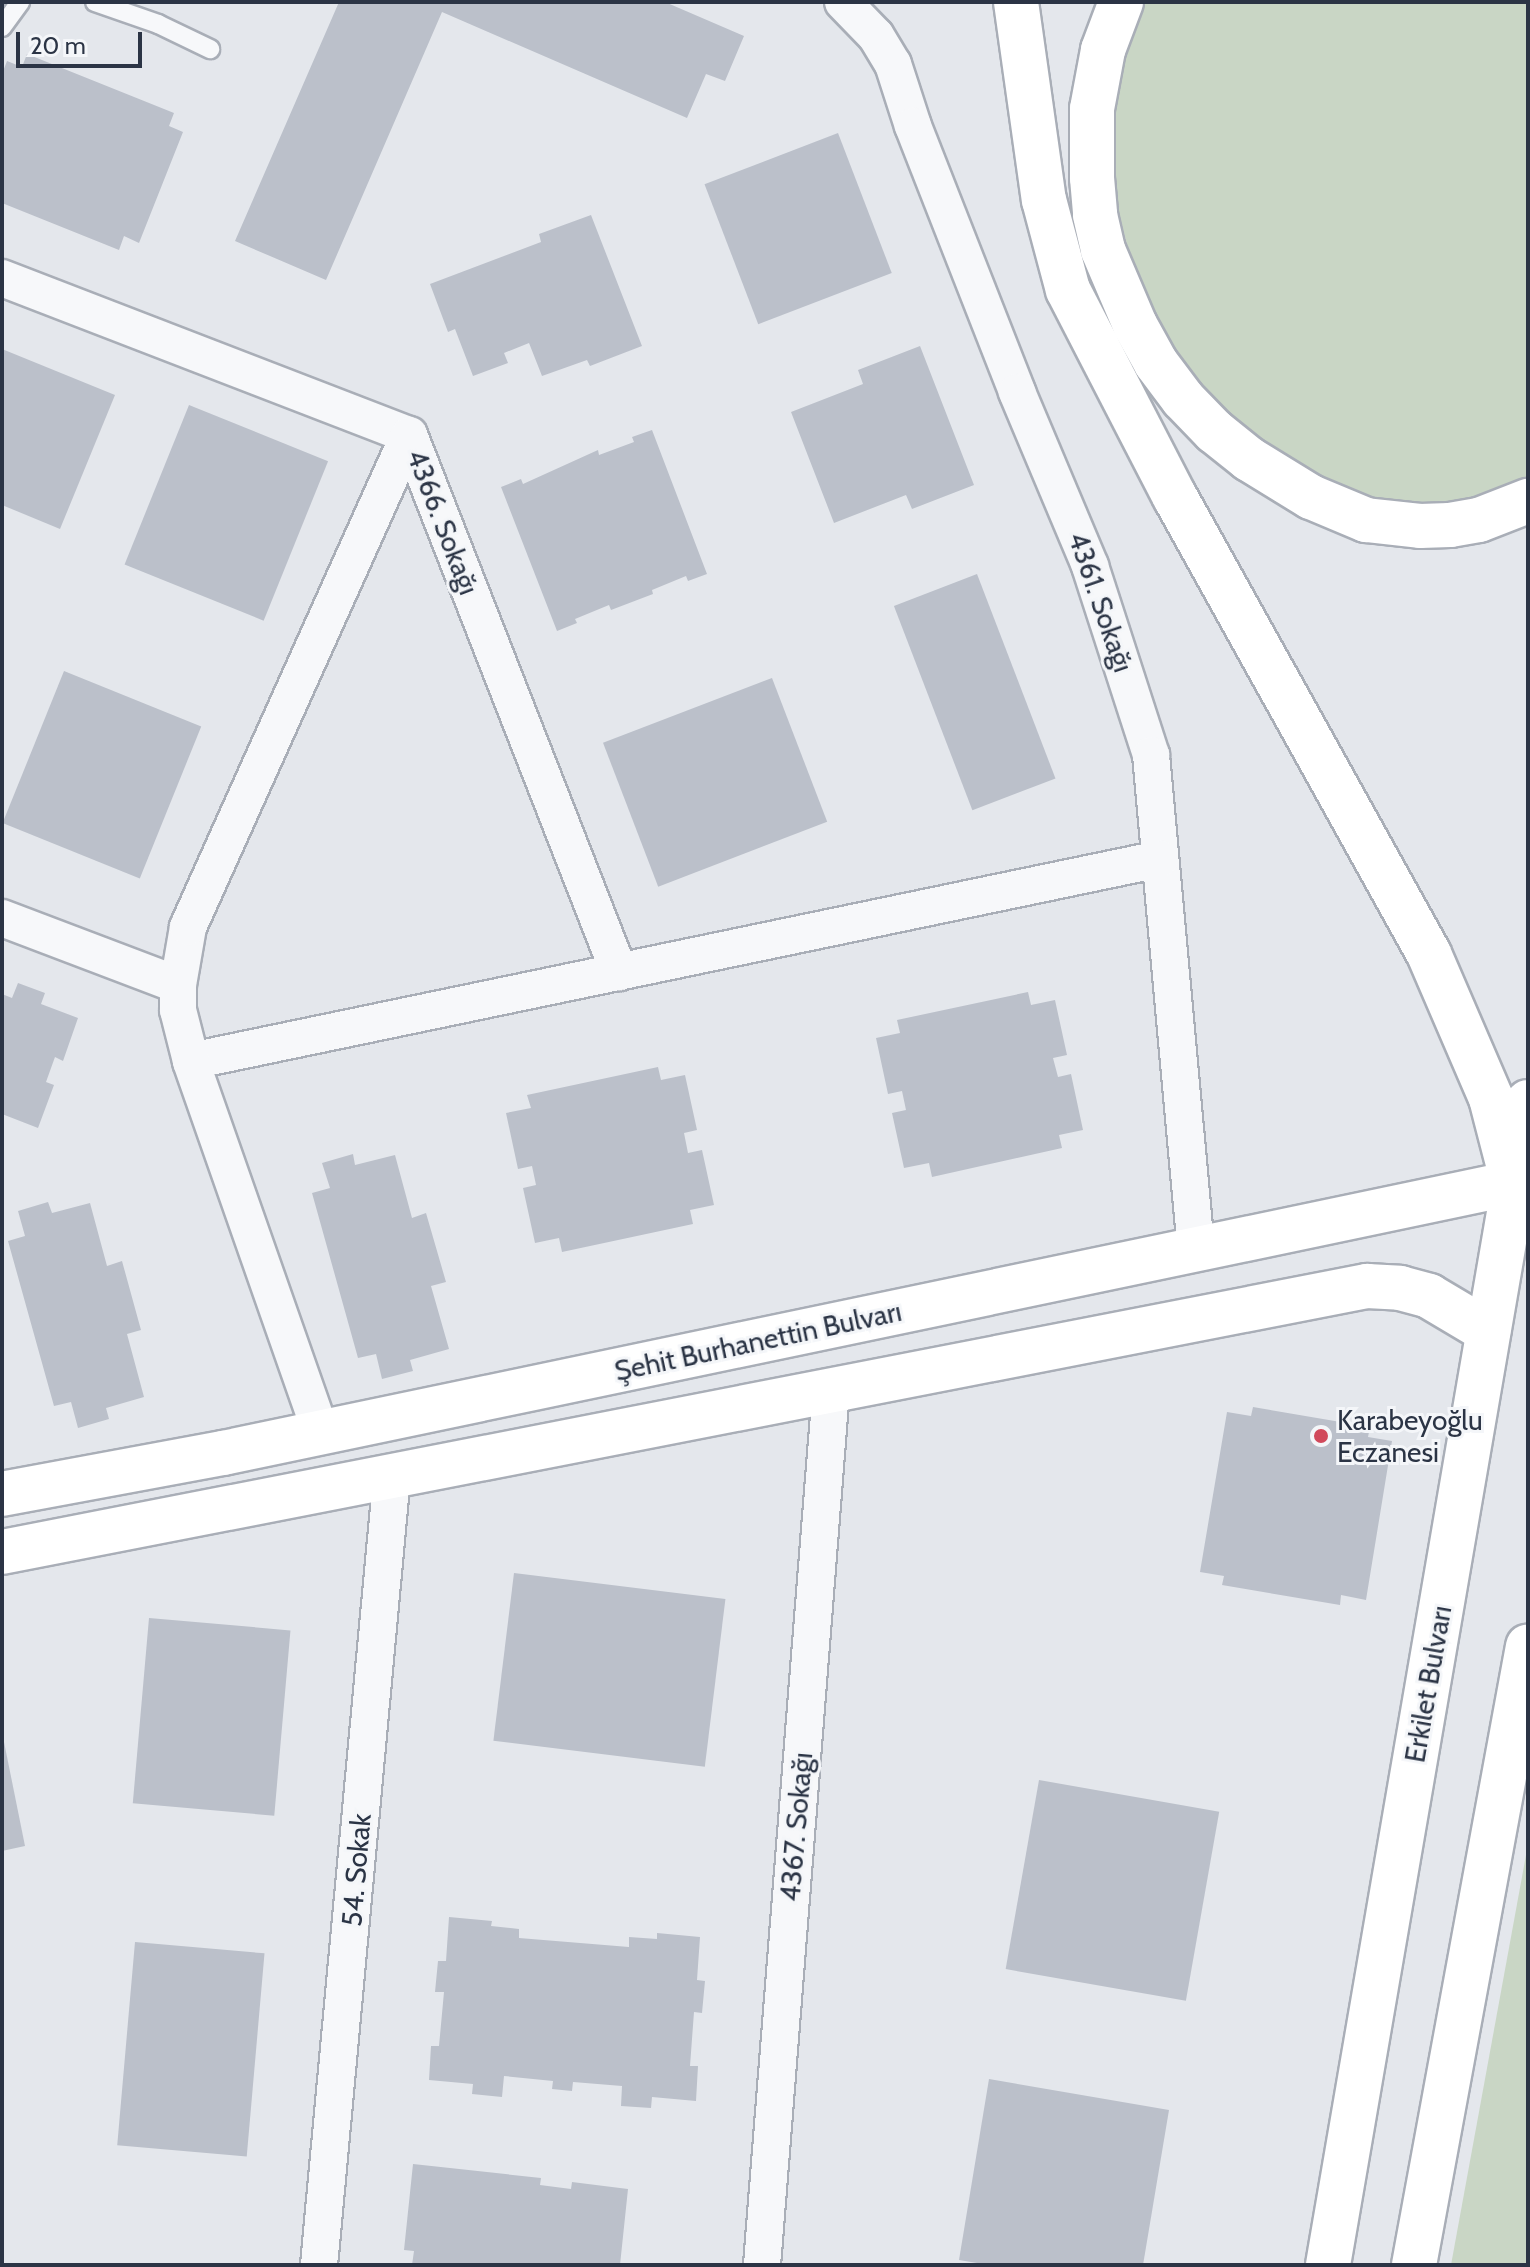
<!DOCTYPE html>
<html>
<head>
<meta charset="utf-8">
<style>
	body { margin:0 }
	#map { position:relative; width:1530px; height:2267px; overflow:hidden; background:#e4e7ec; font-family:Cabin,sans-serif }
	div>[style] { position:absolute }
	.green>* { inset:0; background:#c9d6c5 }
	.building>* { inset:0; background:#bbc0ca; transform-origin:0 0 }
	.roads { filter:drop-shadow(2px 0 #a9aeb7) drop-shadow(-2px 0 #a9aeb7) drop-shadow(0 2px #a9aeb7) drop-shadow(0 -2px #a9aeb7) }
	.lane>* { height:18px; margin:-9px; padding:0 9px; transform-origin:9px; border-radius:9px; background:#f7f8fa }
	.street>* { height:36px; margin:-18px; padding:0 18px; transform-origin:18px; border-radius:18px; background:#f7f8fa }
	.secondary>* { height:44px; margin:-22px; padding:0 22px; transform-origin:22px; border-radius:22px; background:#fff }
	.primary>* { height:44px; margin:-22px; padding:0 22px; transform-origin:22px; border-radius:22px; background:#fff }
	.highway>* { height:44px; margin:-22px; padding:0 22px; transform-origin:22px; border-radius:22px; background:#fff }
	.dots>* { width:22px; height:22px; translate:-50% -50%; box-sizing:border-box; border:4px solid #f4f6f9; border-radius:50% }
	span { translate:-50% -50%; white-space:nowrap; text-align:center; line-height:1.15; -webkit-text-stroke:6px #f4f6f9; paint-order:stroke }
	.street-label { font-size:28px; color:#2b3445 }
	.poi-label { font-size:28px; color:#2b3445 }
	.left { translate:0 -50%; text-align:left }
	.frame { position:absolute; inset:0; border:4px solid #2b3445; pointer-events:none }
	.scale { position:absolute; left:16px; top:32px; width:126px; height:36px; box-sizing:border-box; border:4px solid #2b3445; border-top:0; padding-left:10px; font-size:24px; line-height:28px; white-space:nowrap; color:#2b3445; -webkit-text-stroke:6px #f4f6f9; paint-order:stroke }
</style>
</head>
<body>
<div id="map">
	<div class="green">
		<div style="clip-path:polygon(1146px 2px,1528px 2px,1528px 479px,1482px 503px,1391px 507px,1309px 477px,1214px 406px,1169px 348px,1135px 276px,1114px 194px,1112px 127px,1116px 94px,1124px 58px)"></div>
		<div style="clip-path:polygon(1528px 1844px,1528px 2265px,1451px 2265px)"></div>
	</div>
	<div class="building">
		<div style="clip-path:polygon(339px 2px,665px 2px,744px 36px,725px 81px,706px 74px,687px 118px,442px 12px,326px 280px,235px 241px)"></div>
		<div style="clip-path:polygon(27px 54px,174px 113px,169px 126px,183px 132px,139px 243px,124px 236px,119px 250px,2px 203px,2px 74px,7px 61px,22px 67px)"></div>
		<div style="left:838px;top:133px;width:150px;height:143px;rotate:69deg"></div>
		<div style="clip-path:polygon(591px 215px,642px 346px,590px 366px,587px 360px,542px 376px,529px 343px,504px 353px,508px 363px,473px 376px,455px 329px,448px 332px,430px 284px,541px 242px,539px 234px)"></div>
		<div style="clip-path:polygon(920px 346px,974px 485px,912px 509px,906px 495px,834px 523px,791px 412px,863px 384px,858px 370px)"></div>
		<div style="clip-path:polygon(2px 349px,115px 395px,60px 529px,2px 505px)"></div>
		<div style="left:189px;top:405px;width:150px;height:172px;rotate:22deg"></div>
		<div style="clip-path:polygon(652px 430px,707px 574px,688px 581px,686px 576px,652px 590px,653px 594px,611px 610px,609px 605px,575px 619px,577px 623px,557px 631px,501px 487px,521px 479px,523px 484px,598px 450px,599px 455px,634px 442px,632px 437px)"></div>
		<div style="left:977px;top:574px;width:219px;height:89px;rotate:69deg"></div>
		<div style="left:64px;top:671px;width:148px;height:164px;rotate:22deg"></div>
		<div style="left:772px;top:678px;width:154px;height:181px;rotate:69deg"></div>
		<div style="clip-path:polygon(18px 983px,45px 993px,41px 1004px,78px 1018px,63px 1061px,55px 1057px,46px 1082px,54px 1085px,38px 1128px,2px 1114px,2px 994px,12px 998px)"></div>
		<div style="clip-path:polygon(1028px 992px,1031px 1005px,1055px 1000px,1067px 1055px,1053px 1058px,1058px 1077px,1071px 1074px,1083px 1130px,1059px 1135px,1062px 1148px,932px 1177px,929px 1163px,904px 1168px,892px 1113px,906px 1110px,902px 1091px,888px 1094px,876px 1038px,900px 1033px,897px 1020px)"></div>
		<div style="clip-path:polygon(658px 1067px,661px 1080px,685px 1075px,697px 1130px,684px 1133px,688px 1153px,702px 1150px,714px 1205px,690px 1210px,693px 1224px,562px 1252px,559px 1238px,535px 1243px,523px 1188px,536px 1185px,532px 1166px,518px 1169px,506px 1113px,531px 1108px,527px 1095px)"></div>
		<div style="clip-path:polygon(353px 1154px,355px 1165px,395px 1155px,412px 1218px,426px 1213px,446px 1282px,431px 1286px,449px 1349px,410px 1360px,413px 1371px,382px 1379px,376px 1354px,358px 1358px,312px 1193px,330px 1188px,322px 1163px)"></div>
		<div style="clip-path:polygon(48px 1202px,52px 1213px,90px 1203px,107px 1266px,122px 1261px,141px 1330px,127px 1334px,144px 1397px,106px 1408px,109px 1419px,78px 1428px,71px 1402px,54px 1406px,8px 1241px,25px 1236px,18px 1211px)"></div>
		<div style="clip-path:polygon(1253px 1407px,1370px 1427px,1368px 1437px,1392px 1441px,1366px 1600px,1341px 1595px,1340px 1605px,1222px 1585px,1224px 1576px,1200px 1572px,1227px 1412px,1251px 1416px)"></div>
		<div style="left:514px;top:1573px;width:213px;height:169px;rotate:7deg"></div>
		<div style="left:149px;top:1618px;width:142px;height:186px;rotate:5deg"></div>
		<div style="clip-path:polygon(2px 1732px,25px 1846px,2px 1851px)"></div>
		<div style="left:1039px;top:1780px;width:183px;height:192px;rotate:10deg"></div>
		<div style="clip-path:polygon(449px 1917px,492px 1921px,491px 1926px,519px 1929px,519px 1938px,629px 1947px,629px 1937px,657px 1939px,657px 1933px,700px 1937px,697px 1980px,705px 1981px,702px 2013px,694px 2012px,690px 2066px,698px 2066px,696px 2101px,652px 2097px,651px 2108px,621px 2106px,622px 2086px,573px 2082px,572px 2091px,552px 2089px,553px 2081px,504px 2076px,502px 2097px,472px 2094px,473px 2084px,429px 2080px,431px 2046px,439px 2046px,444px 1992px,435px 1992px,438px 1961px,446px 1961px)"></div>
		<div style="left:135px;top:1942px;width:130px;height:204px;rotate:5deg"></div>
		<div style="clip-path:polygon(989px 2079px,1169px 2110px,1143px 2265px,989px 2265px,959px 2260px)"></div>
		<div style="clip-path:polygon(413px 2164px,541px 2178px,540px 2185px,571px 2189px,572px 2182px,628px 2189px,620px 2265px,412px 2265px,414px 2251px,404px 2250px)"></div>
	</div>
	<div class="roads">
		<div class="lane">
			<div style="left:95px;top:2px;width:67px;rotate:19.2deg"></div>
			<div style="left:158px;top:24px;width:58px;rotate:25.7deg"></div>
			<div style="left:2px;top:27px;width:31px;rotate:-54deg"></div>
		</div>
		<div class="street">
			<div style="left:843px;top:2px;width:47px;rotate:45.9deg"></div>
			<div style="left:876px;top:36px;width:33px;rotate:59deg"></div>
			<div style="left:893px;top:64px;width:65px;rotate:72.1deg"></div>
			<div style="left:913px;top:126px;width:286px;rotate:68.6deg"></div>
			<div style="left:1017px;top:392px;width:189px;rotate:67.2deg"></div>
			<div style="left:1090px;top:566px;width:199px;rotate:72.1deg"></div>
			<div style="left:1151px;top:755px;width:497px;rotate:84.8deg"></div>
			<div style="left:2px;top:278px;width:436px;rotate:21.1deg"></div>
			<div style="left:409px;top:435px;width:577px;rotate:68.64deg"></div>
			<div style="left:2px;top:918px;width:188px;rotate:20.8deg"></div>
			<div style="left:191px;top:1061px;width:990px;rotate:-11.78deg"></div>
			<div style="left:321px;top:1433px;width:394px;rotate:-109.3deg"></div>
			<div style="left:191px;top:1061px;width:53px;rotate:-104.3deg"></div>
			<div style="left:178px;top:1010px;width:25px;rotate:-90deg"></div>
			<div style="left:178px;top:985px;width:59px;rotate:-80.2deg"></div>
			<div style="left:188px;top:927px;width:539px;rotate:-65.81deg"></div>
			<div style="left:319px;top:2265px;width:793px;rotate:-84.72deg"></div>
			<div style="left:762px;top:2265px;width:878px;rotate:-85.49deg"></div>
		</div>
		<div class="secondary">
			<div style="left:2px;top:1494px;width:225px;rotate:-10.5deg"></div>
			<div style="left:223px;top:1453px;width:1318px;rotate:-11.82deg"></div>
			<div style="left:2px;top:1552px;width:1391px;rotate:-11.03deg"></div>
			<div style="left:1367px;top:1286px;width:33px;rotate:3deg"></div>
			<div style="left:1400px;top:1288px;width:30px;rotate:15deg"></div>
			<div style="left:1429px;top:1296px;width:69px;rotate:30.7deg"></div>
		</div>
		<div class="primary">
			<div style="left:1328px;top:2265px;width:1180px;rotate:-80.24deg"></div>
			<div style="left:1414px;top:2265px;width:629px;rotate:-79.56deg"></div>
		</div>
		<div class="highway">
			<div style="left:1016px;top:2px;width:200px;rotate:82deg"></div>
			<div style="left:1044px;top:200px;width:93px;rotate:75.1deg"></div>
			<div style="left:1068px;top:290px;width:233px;rotate:62.7deg"></div>
			<div style="left:1175px;top:497px;width:523px;rotate:60.93deg"></div>
			<div style="left:1429px;top:954px;width:157px;rotate:66.7deg"></div>
			<div style="left:1491px;top:1098px;width:88px;rotate:75.5deg"></div>
			<div style="left:1121px;top:2px;width:51px;rotate:110.6deg"></div>
			<div style="left:1103px;top:50px;width:60px;rotate:100.6deg"></div>
			<div style="left:1092px;top:109px;width:69px;rotate:90deg"></div>
			<div style="left:1092px;top:178px;width:37px;rotate:85deg"></div>
			<div style="left:1095px;top:215px;width:36px;rotate:77deg"></div>
			<div style="left:1103px;top:250px;width:82px;rotate:66.9deg"></div>
			<div style="left:1135px;top:325px;width:43px;rotate:61.1deg"></div>
			<div style="left:1156px;top:363px;width:45px;rotate:53.1deg"></div>
			<div style="left:1183px;top:399px;width:45px;rotate:45.9deg"></div>
			<div style="left:1214px;top:431px;width:45px;rotate:38.7deg"></div>
			<div style="left:1249px;top:459px;width:73px;rotate:31.5deg"></div>
			<div style="left:1311px;top:497px;width:60px;rotate:22.7deg"></div>
			<div style="left:1366px;top:520px;width:54px;rotate:6.3deg"></div>
			<div style="left:1420px;top:526px;width:30px;rotate:-2deg"></div>
			<div style="left:1450px;top:525px;width:29px;rotate:-10deg"></div>
			<div style="left:1479px;top:520px;width:53px;rotate:-21.2deg"></div>
		</div>
	</div>
	<div class="dots">
		<div style="left:1321px;top:1436px;background:#d1495b"></div>
	</div>
	<div class="street-label">
		<span style="left:443px;top:522px;rotate:69deg">4366. Sokağı</span>
		<span style="left:1101px;top:602px;rotate:71deg">4361. Sokağı</span>
		<span style="left:758px;top:1341px;rotate:-12deg">Şehit Burhanettin Bulvarı</span>
		<span style="left:1428px;top:1684px;rotate:-80deg">Erkilet Bulvarı</span>
		<span style="left:796px;top:1827px;rotate:-85deg">4367. Sokağı</span>
		<span style="left:356px;top:1870px;rotate:-85deg">54. Sokak</span>
	</div>
	<div class="poi-label">
		<span class="left" style="left:1337px;top:1436px">Karabeyoğlu<br>Eczanesi</span>
	</div>
	<div class="frame"></div>
	<div class="scale">20 m</div>
</div>
</body>
</html>
